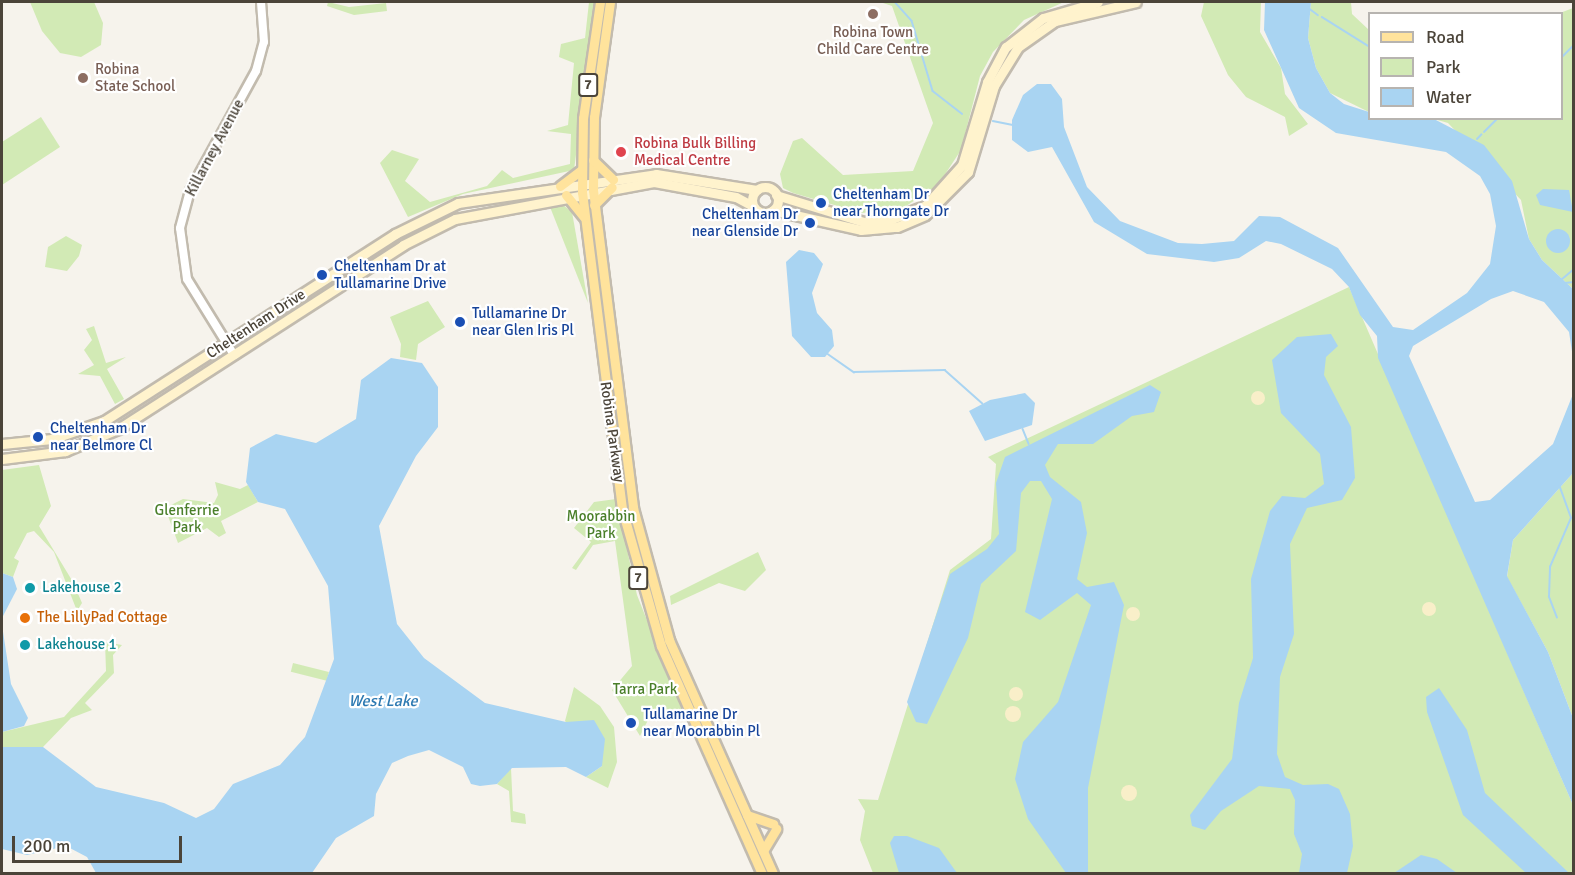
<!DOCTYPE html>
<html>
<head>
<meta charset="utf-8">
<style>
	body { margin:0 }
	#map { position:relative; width:1575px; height:875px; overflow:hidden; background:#f6f3ec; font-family:Signika,sans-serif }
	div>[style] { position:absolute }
	.green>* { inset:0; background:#d2eab5; transform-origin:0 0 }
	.sand>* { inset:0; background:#f9efc9 }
	.round { border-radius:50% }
	.water>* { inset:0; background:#a9d4f2 }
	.stream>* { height:1.5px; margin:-0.75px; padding:0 0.75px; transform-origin:0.75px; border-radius:0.75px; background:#a9d4f2 }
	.roads { filter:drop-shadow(2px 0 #c2bbae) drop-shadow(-2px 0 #c2bbae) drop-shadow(0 2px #c2bbae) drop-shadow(0 -2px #c2bbae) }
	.tertiary>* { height:8px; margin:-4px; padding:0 4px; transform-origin:4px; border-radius:4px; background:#fff }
	.secondary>* { height:9px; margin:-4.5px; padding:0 4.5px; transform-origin:4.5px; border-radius:4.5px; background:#fff3cd }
	.secondary>.ring { margin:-4.5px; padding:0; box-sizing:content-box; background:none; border:9px solid #fff3cd; border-radius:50% }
	.primary>* { height:9px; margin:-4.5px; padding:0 4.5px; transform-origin:4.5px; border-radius:4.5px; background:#ffe39c }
	.dots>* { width:16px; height:16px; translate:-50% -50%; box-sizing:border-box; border:3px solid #fff; border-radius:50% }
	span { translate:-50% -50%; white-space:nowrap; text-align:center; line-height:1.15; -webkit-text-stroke:4.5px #fff; paint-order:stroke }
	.shield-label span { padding:2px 4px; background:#fff; border:2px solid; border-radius:4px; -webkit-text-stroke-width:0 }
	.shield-label { font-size:14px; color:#4b4439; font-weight:700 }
	.education-label { font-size:15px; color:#785e54 }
	.left { translate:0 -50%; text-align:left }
	.health-label { font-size:15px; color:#be3a42 }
	.street-label { font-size:15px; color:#4b4439 }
	.transit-label { font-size:15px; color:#164399 }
	.right { translate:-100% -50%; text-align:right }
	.park-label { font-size:15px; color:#4a7f2a }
	.culture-label { font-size:15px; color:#0d838f }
	.food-label { font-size:15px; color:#c56008 }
	.water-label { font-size:16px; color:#2e7ab2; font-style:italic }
	.frame { position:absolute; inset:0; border:3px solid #4b4439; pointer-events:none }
	.legend { position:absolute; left:1368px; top:12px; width:195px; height:108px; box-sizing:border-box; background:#fff; border:2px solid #b7b4b0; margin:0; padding:8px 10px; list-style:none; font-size:18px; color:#4b4439 }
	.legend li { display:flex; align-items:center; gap:12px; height:30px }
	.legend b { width:30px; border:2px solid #b7b4b0 }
	.scale { position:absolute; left:12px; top:836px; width:170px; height:27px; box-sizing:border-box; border:3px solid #4b4439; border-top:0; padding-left:8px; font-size:18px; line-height:21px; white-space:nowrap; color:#4b4439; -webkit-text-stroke:4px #fff; paint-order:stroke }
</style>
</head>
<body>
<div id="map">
	<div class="green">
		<div style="clip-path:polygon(30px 2px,94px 2px,103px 23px,101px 45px,81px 57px,60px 53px,42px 31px)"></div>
		<div style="clip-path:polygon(328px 2px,349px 7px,386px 3px,387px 11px,354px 15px,327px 6px)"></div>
		<div style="clip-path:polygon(589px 2px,596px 2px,574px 170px,463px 194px,408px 217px,380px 163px,392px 150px,419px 159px,405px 181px,430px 202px,487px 186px,502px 170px,513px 178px,570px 164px,571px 134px,547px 131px,568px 125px,574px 63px,559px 57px,561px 44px,585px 38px)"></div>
		<div style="clip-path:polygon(880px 2px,1064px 2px,1024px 20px,993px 52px,980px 76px,961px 150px,938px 185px,903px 208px,862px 213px,793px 193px,783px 188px,780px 174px,793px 141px,802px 138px,843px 175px,913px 171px,933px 123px,892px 6px)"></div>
		<div style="clip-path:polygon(1204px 2px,1261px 2px,1260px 32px,1281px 68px,1285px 94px,1308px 124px,1289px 136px,1285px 117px,1246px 97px,1228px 75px,1201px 16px)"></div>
		<div style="clip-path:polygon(1311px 2px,1351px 2px,1352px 14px,1369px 30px,1369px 112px,1330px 93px,1316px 68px,1308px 38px)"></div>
		<div style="clip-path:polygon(1573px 8px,1573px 289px,1542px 260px,1529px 239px,1521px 200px,1448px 123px,1434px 119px,1562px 118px,1560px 13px)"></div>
		<div style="clip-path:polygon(41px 117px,60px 147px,2px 185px,2px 142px)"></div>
		<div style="clip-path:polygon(563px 205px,572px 212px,588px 303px,550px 207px)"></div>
		<div style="clip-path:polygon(66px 236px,82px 245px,79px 256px,67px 271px,45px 267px,48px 247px)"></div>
		<div style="clip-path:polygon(1349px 287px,1573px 805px,1573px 873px,873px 873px,860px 840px,865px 811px,858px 799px,878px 800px,950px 570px,991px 539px,996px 464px,988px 457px)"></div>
		<div style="clip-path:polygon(428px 301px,445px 327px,418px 344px,416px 360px,400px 357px,401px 344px,390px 317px)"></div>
		<div style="clip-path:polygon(94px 326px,106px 363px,126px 357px,107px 369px,124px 399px,115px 404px,100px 376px,78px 374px,94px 365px,84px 350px,92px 340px,86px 329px)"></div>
		<div style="clip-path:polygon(39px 465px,51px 506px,39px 526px,73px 582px,82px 603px,77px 611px,54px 552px,34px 531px,27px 533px,14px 558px,19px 561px,13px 577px,2px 573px,2px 470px)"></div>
		<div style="clip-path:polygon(1573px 473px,1573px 718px,1548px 652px,1507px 577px,1513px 540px)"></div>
		<div style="clip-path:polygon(215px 482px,240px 489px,248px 485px,258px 502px,221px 521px,226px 533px,219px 537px,207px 528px,178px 543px,165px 508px,183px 499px,214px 503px,218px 495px)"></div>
		<div style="clip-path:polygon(616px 499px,637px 595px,686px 719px,649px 718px,640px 736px,612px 690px,632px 666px,615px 541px,593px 545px,576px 570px,572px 568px,591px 542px,574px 528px,594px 502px)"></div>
		<div style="clip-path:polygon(758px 552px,766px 570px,745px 591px,719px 583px,671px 605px,670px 596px)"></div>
		<div style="clip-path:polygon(105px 642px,122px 645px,113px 655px,114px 673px,85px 703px,92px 710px,71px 718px,43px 747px,2px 747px,2px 732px,64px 717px,106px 671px)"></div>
		<div style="left:293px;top:663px;width:37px;height:9px;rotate:14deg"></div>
		<div style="clip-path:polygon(574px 687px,600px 706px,614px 727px,617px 762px,608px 788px,586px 777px,602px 766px,565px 721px)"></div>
		<div style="clip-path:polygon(511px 768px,513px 811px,525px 814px,526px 824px,511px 822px,509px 791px,497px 784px)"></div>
	</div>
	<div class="sand">
		<div class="round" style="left:1251px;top:391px;width:14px;height:14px"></div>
		<div class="round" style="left:1422px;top:602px;width:14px;height:14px"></div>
		<div class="round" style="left:1126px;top:607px;width:14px;height:14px"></div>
		<div class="round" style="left:1009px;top:687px;width:14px;height:14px"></div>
		<div class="round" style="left:1005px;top:706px;width:16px;height:16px"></div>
		<div class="round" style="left:1121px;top:785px;width:16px;height:16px"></div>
	</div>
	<div class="water">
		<div style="clip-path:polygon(1265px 2px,1311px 2px,1308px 38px,1316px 68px,1330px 93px,1344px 104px,1369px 112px,1370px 118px,1434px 119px,1484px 145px,1512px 181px,1529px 239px,1542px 260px,1573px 289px,1573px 358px,1569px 332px,1544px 302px,1513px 291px,1491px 299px,1413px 346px,1409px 356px,1475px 502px,1490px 500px,1553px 444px,1573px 394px,1573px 473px,1513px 540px,1507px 576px,1548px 652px,1573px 718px,1573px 805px,1378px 358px,1377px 336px,1360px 315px,1349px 287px,1332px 269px,1281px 244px,1266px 241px,1239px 258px,1214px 262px,1147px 254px,1094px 222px,1052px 147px,1028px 152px,1012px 140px,1012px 120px,1023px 95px,1037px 84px,1051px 84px,1062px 99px,1064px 127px,1087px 187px,1120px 221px,1178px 243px,1202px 244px,1234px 241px,1259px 216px,1280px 217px,1338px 248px,1393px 327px,1413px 330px,1467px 293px,1490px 264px,1496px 226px,1490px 194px,1480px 176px,1446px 152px,1336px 133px,1299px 108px,1264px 30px)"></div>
		<div style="clip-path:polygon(1543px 189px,1569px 190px,1573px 212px,1540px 205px,1536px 195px)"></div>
		<div class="round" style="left:1546px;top:229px;width:24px;height:24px"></div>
		<div style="clip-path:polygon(799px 250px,814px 253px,823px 264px,812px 293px,817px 313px,832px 330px,834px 346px,825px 357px,811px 357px,792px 336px,786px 262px)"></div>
		<div style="clip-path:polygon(1331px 334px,1338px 346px,1326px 357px,1324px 375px,1351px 427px,1355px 478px,1342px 500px,1307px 508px,1290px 544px,1294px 634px,1280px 677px,1277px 754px,1285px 777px,1303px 785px,1328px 784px,1339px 789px,1350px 814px,1353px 846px,1347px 873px,1299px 873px,1302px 854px,1294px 834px,1295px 800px,1290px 789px,1259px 786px,1221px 811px,1205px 830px,1192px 826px,1190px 815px,1232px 759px,1239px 703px,1253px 658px,1251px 579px,1270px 511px,1282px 496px,1305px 498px,1324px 484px,1320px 454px,1281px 413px,1272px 360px,1297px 337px)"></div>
		<div style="clip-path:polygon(391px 358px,422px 363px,438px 387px,438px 427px,416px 456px,379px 526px,397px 624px,424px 658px,485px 703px,566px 722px,594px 720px,605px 739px,602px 766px,586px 777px,566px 767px,512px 768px,497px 784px,480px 786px,471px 784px,463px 767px,429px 750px,408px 756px,392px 763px,376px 794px,374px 816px,336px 838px,312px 873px,96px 873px,87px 857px,66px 846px,27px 855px,2px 849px,2px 747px,43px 747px,96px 787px,164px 803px,196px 818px,214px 809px,233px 784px,280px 765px,305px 737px,334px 659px,328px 586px,285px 509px,258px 502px,246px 482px,250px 448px,276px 434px,316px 443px,356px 419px,361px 380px)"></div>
		<div style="clip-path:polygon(1150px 385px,1161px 392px,1154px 412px,1132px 416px,1093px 444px,1058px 444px,1045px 465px,1050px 477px,1081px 502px,1087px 533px,1077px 579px,1087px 587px,1114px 582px,1124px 605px,1088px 788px,1088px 873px,1066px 873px,1028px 819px,1015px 779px,1023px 742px,1058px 702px,1091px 605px,1077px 593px,1040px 620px,1025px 612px,1052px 499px,1041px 481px,1030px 481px,1021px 493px,1016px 551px,981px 584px,968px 638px,927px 724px,916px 722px,907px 702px,950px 574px,987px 549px,999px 534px,996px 483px,1005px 457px)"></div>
		<div style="clip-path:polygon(1025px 393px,1035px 403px,1032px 425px,985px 441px,969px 411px,990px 400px)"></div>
		<div style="clip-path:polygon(2px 573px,13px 577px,17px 589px,2px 618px)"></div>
		<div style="clip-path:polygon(2px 625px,11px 684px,28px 718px,24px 726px,2px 732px)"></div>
		<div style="clip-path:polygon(1439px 688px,1467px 730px,1485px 793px,1569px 873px,1526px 873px,1463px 815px,1427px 712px,1426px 697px)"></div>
		<div style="clip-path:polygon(907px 836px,939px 848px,957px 873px,899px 873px,890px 843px,894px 836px)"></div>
		<div style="clip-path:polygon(1421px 855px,1437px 859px,1457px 873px,1394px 873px)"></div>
	</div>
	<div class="stream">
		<div style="left:895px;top:2px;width:25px;rotate:48deg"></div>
		<div style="left:912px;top:21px;width:73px;rotate:73.3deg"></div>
		<div style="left:933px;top:91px;width:37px;rotate:38deg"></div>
		<div style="left:1310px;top:9px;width:10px;rotate:37deg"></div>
		<div style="left:1322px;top:17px;width:57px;rotate:32deg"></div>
		<div style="left:1562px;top:57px;width:17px;rotate:-45deg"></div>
		<div style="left:993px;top:121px;width:20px;rotate:11deg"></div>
		<div style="left:1484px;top:132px;width:20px;rotate:-45deg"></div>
		<div style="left:1477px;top:139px;width:6px;rotate:-45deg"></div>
		<div style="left:1561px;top:280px;width:17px;rotate:-40deg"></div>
		<div style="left:1565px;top:283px;width:9px;rotate:-6deg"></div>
		<div style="left:828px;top:354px;width:32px;rotate:35deg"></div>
		<div style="left:854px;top:372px;width:91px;rotate:-1.3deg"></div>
		<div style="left:945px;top:370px;width:50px;rotate:41.7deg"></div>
		<div style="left:1023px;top:429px;width:16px;rotate:68deg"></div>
		<div style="left:1557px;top:618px;width:22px;rotate:-111deg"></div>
		<div style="left:1549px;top:597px;width:30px;rotate:-88deg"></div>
		<div style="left:1550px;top:567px;width:53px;rotate:-66.8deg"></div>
		<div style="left:1571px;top:518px;width:33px;rotate:-110deg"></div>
	</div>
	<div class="roads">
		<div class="tertiary">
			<div style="left:234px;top:355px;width:89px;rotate:-121.7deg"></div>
			<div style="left:187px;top:279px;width:51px;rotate:-97.8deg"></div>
			<div style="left:180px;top:228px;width:38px;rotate:-75deg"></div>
			<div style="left:190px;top:191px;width:137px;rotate:-61.2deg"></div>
			<div style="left:256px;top:71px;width:30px;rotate:-75deg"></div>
			<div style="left:264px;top:42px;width:40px;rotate:-94.3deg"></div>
		</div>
		<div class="secondary">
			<div class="ring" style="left:752px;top:187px;width:17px;height:17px"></div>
			<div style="left:776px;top:195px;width:92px;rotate:17.1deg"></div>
			<div style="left:864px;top:222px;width:28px;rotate:-6deg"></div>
			<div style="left:892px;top:219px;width:37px;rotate:-22deg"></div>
			<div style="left:926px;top:205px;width:54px;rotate:-48deg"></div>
			<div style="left:962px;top:165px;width:87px;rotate:-73.2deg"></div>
			<div style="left:987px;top:82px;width:40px;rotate:-62deg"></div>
			<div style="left:1006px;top:47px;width:47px;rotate:-38.1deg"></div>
			<div style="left:1043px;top:18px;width:57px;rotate:-16.2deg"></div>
			<div style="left:773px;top:210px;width:90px;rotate:12.8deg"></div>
			<div style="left:861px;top:230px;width:36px;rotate:-5deg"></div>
			<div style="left:897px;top:227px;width:30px;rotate:-23deg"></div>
			<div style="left:925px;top:215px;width:61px;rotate:-45deg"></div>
			<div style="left:968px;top:172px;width:90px;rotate:-73.2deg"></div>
			<div style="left:994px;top:86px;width:46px;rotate:-58.4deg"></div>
			<div style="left:1018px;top:47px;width:45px;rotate:-35.1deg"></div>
			<div style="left:1055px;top:21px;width:83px;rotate:-13.2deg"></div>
			<div style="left:2px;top:444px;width:50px;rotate:-5.7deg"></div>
			<div style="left:52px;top:439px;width:55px;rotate:-19.1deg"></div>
			<div style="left:104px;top:421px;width:346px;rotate:-32.7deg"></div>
			<div style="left:395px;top:234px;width:70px;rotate:-26.2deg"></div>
			<div style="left:458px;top:203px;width:200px;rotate:-8.3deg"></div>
			<div style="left:656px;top:174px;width:102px;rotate:9deg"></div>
			<div style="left:2px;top:459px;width:64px;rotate:-7.2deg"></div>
			<div style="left:65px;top:451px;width:57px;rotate:-22.5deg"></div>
			<div style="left:118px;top:429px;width:339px;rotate:-32.8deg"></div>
			<div style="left:403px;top:245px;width:58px;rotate:-26.6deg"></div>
			<div style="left:455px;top:219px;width:202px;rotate:-10.5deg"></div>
			<div style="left:654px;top:182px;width:83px;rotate:10.4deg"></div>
			<div style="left:736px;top:197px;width:19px;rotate:28deg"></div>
		</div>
		<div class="primary">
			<div style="left:600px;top:2px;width:117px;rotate:98.3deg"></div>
			<div style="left:583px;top:118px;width:74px;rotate:90.8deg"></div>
			<div style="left:582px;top:192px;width:320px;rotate:82.8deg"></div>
			<div style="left:622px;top:509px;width:142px;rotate:74.1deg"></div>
			<div style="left:661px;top:646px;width:249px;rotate:66.1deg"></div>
			<div style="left:610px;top:2px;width:116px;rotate:97.9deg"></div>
			<div style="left:594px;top:117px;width:73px;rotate:90.8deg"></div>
			<div style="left:593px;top:190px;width:321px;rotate:82.8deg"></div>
			<div style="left:633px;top:508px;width:137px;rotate:74.7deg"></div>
			<div style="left:669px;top:640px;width:256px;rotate:66deg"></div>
			<div style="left:593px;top:160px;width:28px;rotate:44deg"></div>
			<div style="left:560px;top:186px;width:26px;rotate:-37deg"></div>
			<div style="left:566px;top:195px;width:28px;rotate:51deg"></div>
			<div style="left:594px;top:205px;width:25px;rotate:-45deg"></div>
			<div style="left:747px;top:815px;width:28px;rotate:19deg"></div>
			<div style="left:763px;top:851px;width:26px;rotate:-59deg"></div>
		</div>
	</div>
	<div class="dots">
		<div style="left:873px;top:14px;background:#8d6e63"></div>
		<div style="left:83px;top:78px;background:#8d6e63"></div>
		<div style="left:621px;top:152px;background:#e0444e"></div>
		<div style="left:821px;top:203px;background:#1a4fb4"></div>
		<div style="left:810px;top:223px;background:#1a4fb4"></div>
		<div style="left:322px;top:275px;background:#1a4fb4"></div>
		<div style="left:460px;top:322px;background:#1a4fb4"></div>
		<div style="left:38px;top:437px;background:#1a4fb4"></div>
		<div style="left:30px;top:588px;background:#0f9aa8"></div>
		<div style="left:25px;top:618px;background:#e8710a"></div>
		<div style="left:25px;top:645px;background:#0f9aa8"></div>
		<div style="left:631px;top:723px;background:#1a4fb4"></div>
	</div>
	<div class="shield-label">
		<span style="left:588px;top:85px">7</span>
		<span style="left:638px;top:578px">7</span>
	</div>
	<div class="education-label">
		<span style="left:873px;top:41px">Robina Town<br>Child Care Centre</span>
		<span class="left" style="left:95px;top:78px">Robina<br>State School</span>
	</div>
	<div class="health-label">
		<span class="left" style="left:634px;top:152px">Robina Bulk Billing<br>Medical Centre</span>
	</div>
	<div class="street-label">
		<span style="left:215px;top:148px;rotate:-62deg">Killarney Avenue</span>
		<span style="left:256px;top:324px;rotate:-33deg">Cheltenham Drive</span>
		<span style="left:612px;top:432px;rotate:82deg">Robina Parkway</span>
	</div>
	<div class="transit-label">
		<span class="left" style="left:833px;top:203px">Cheltenham Dr<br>near Thorngate Dr</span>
		<span class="right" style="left:798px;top:223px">Cheltenham Dr<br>near Glenside Dr</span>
		<span class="left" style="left:334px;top:275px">Cheltenham Dr at<br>Tullamarine Drive</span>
		<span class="left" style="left:472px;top:322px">Tullamarine Dr<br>near Glen Iris Pl</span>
		<span class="left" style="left:50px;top:437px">Cheltenham Dr<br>near Belmore Cl</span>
		<span class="left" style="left:643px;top:723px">Tullamarine Dr<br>near Moorabbin Pl</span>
	</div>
	<div class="park-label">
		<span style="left:187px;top:519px">Glenferrie<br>Park</span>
		<span style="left:601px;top:525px">Moorabbin<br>Park</span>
		<span style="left:645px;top:690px">Tarra Park</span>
	</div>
	<div class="culture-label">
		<span class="left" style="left:42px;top:588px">Lakehouse 2</span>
		<span class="left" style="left:37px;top:645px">Lakehouse 1</span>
	</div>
	<div class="food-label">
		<span class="left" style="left:37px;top:618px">The LillyPad Cottage</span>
	</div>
	<div class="water-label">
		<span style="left:383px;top:701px">West Lake</span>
	</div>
	<div class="frame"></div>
	<ul class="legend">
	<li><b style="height:8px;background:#ffe39c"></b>Road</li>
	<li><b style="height:16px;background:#d2eab5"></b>Park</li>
	<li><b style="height:16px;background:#a9d4f2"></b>Water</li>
	</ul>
	<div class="scale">200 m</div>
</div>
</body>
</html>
